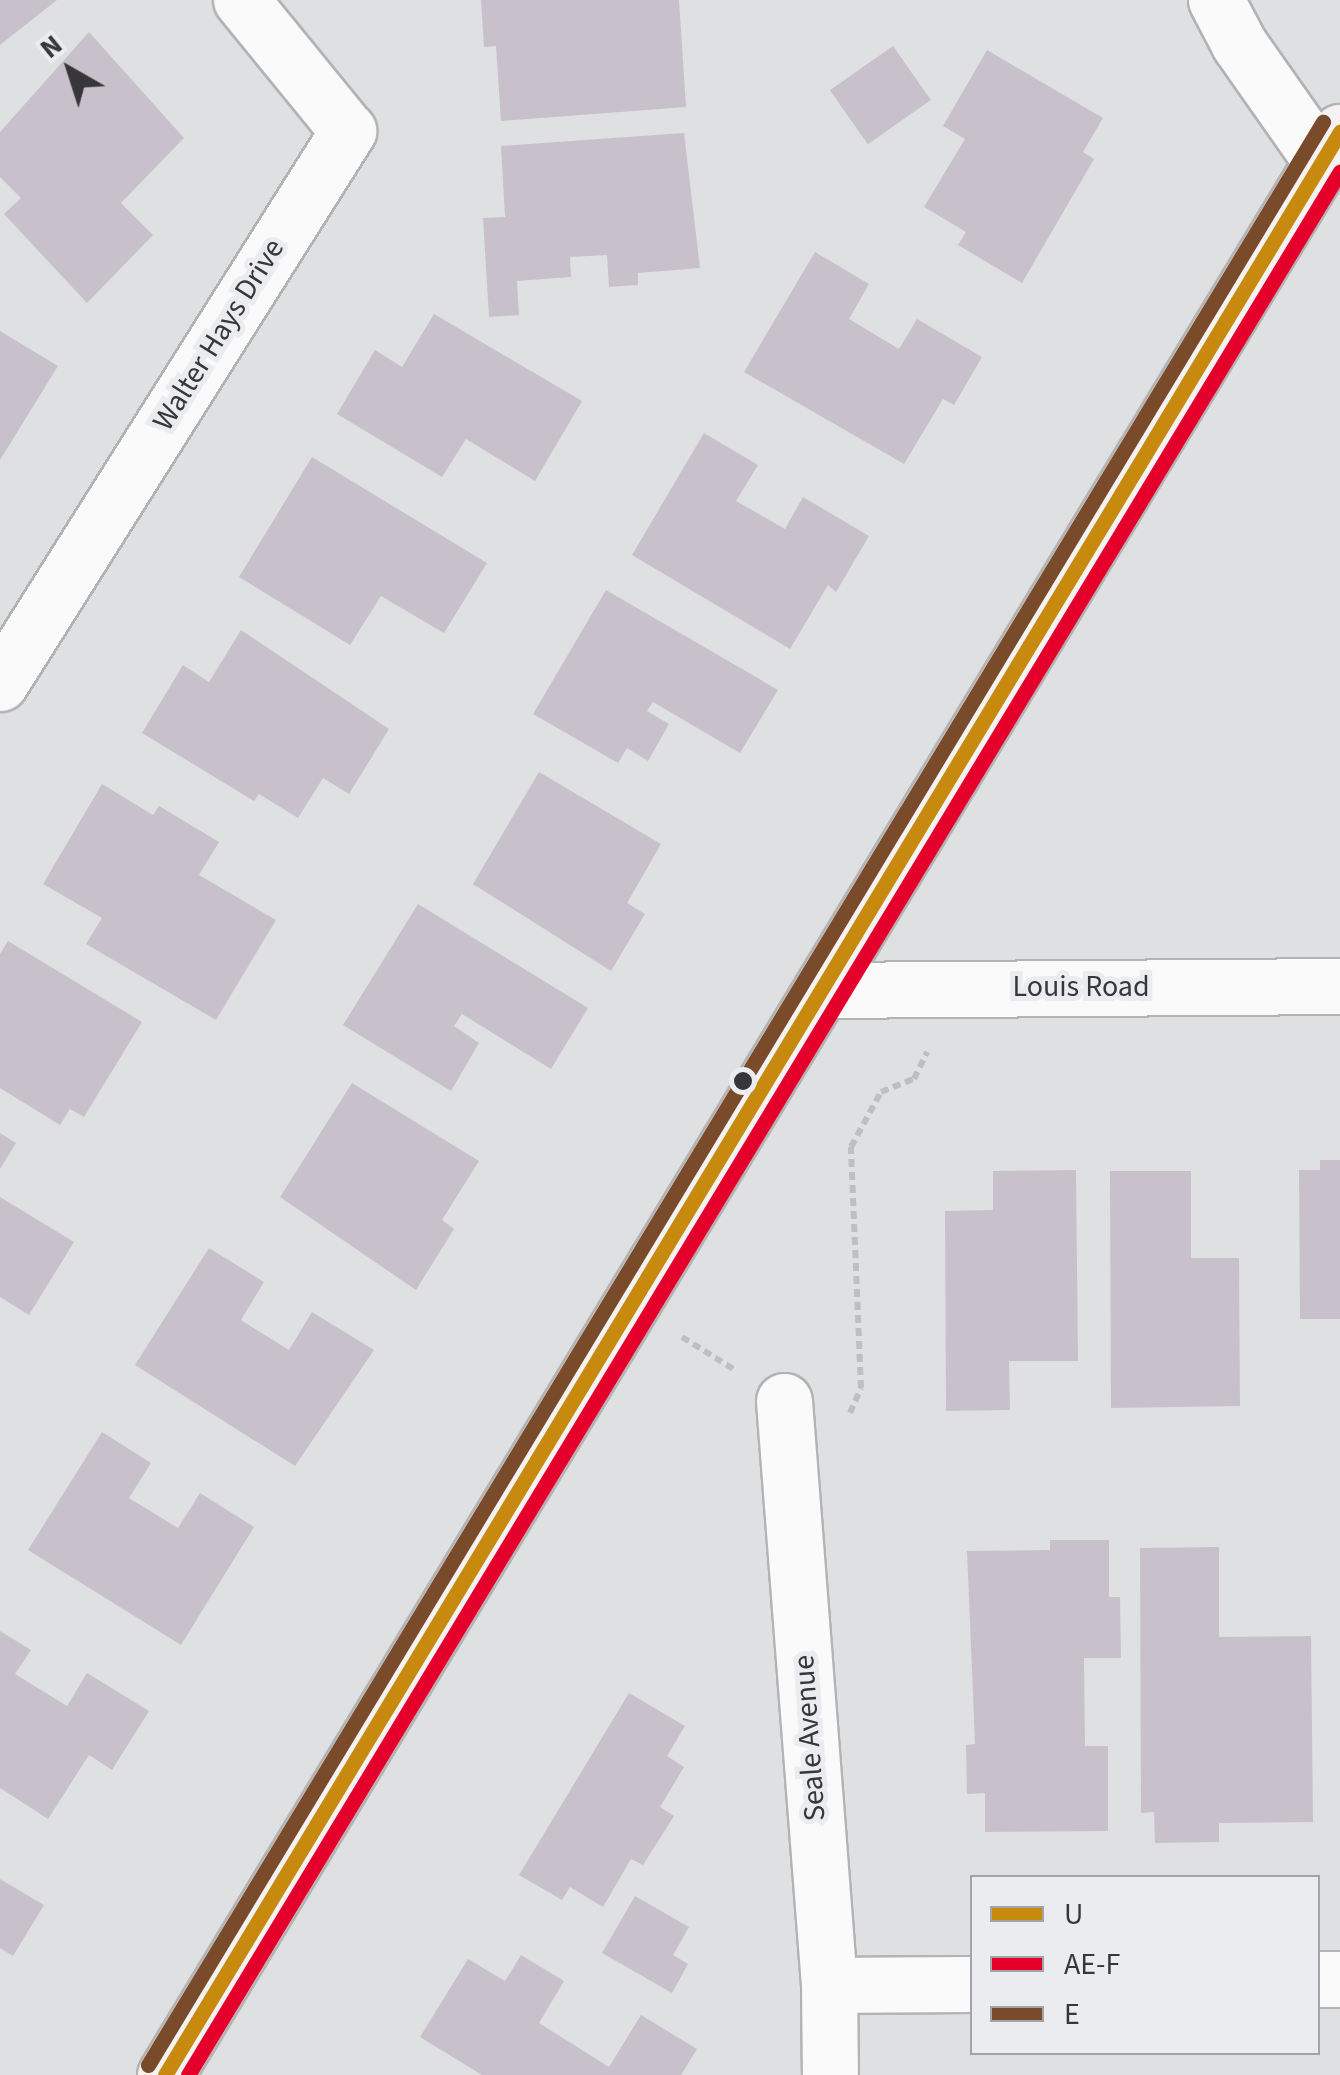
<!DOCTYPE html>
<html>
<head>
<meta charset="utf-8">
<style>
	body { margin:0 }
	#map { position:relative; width:1340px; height:2075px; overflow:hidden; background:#dfe0e2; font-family:"Source Sans 3",sans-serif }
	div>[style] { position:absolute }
	.building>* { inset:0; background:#c8c1cc; transform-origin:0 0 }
	.path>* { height:6px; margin-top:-3px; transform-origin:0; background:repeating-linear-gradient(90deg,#bfbfc0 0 8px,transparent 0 13px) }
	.roads { filter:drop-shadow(2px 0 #b2b3b5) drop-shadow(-2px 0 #b2b3b5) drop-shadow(0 2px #b2b3b5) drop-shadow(0 -2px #b2b3b5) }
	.minor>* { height:55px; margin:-27.5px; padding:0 27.5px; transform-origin:27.5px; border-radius:27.5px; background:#fafafb }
	.major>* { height:55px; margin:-27.5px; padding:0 27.5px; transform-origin:27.5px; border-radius:27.5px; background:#f4f2f2 }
	.bus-1>* { height:15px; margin:-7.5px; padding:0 7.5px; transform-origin:7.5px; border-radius:7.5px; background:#c78a0e }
	.bus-2>* { height:15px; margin:-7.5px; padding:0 7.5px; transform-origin:7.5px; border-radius:7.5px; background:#e4002b }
	.bus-3>* { height:15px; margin:-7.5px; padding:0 7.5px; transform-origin:7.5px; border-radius:7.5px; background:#7a4b2a }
	.dots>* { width:28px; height:28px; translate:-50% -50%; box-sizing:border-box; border:5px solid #ebecf0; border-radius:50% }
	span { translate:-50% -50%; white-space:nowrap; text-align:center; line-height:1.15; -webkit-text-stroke:10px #ebecf0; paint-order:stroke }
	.street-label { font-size:30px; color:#373739 }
	.legend { position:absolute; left:970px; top:1875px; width:350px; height:180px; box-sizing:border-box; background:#ebecf0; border:2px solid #a3a4a7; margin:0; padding:12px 18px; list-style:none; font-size:30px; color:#373739 }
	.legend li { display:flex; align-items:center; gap:20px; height:50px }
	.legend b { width:50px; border:2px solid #a3a4a7 }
	.north { position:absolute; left:20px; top:20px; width:100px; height:100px; -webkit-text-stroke:8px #ebecf0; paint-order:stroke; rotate:321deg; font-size:28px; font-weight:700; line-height:40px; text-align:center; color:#373739 }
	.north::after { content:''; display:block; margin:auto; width:35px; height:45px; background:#373739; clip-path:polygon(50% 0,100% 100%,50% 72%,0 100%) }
</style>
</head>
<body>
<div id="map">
	<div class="building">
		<div style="clip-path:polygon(0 0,57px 0,0 45px)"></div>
		<div style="clip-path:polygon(481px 0,679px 0,686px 107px,501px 121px,496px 46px,484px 47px)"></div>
		<div style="clip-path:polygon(89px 32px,184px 138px,121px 203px,153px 235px,87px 303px,4px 214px,21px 198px,0 177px,0 132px)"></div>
		<div style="left:893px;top:46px;width:66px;height:77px;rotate:55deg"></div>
		<div style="clip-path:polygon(987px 50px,1103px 118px,1083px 152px,1094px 159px,1022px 283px,958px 245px,966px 232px,924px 207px,965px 139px,943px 126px)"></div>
		<div style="clip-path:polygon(684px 133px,700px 268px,638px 273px,638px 285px,609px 287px,607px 255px,570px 257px,571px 277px,517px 281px,519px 315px,489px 317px,483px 218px,505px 217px,501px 146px)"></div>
		<div style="clip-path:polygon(815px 252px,869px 284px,849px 319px,899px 349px,917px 319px,982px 357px,954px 405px,943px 399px,904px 464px,744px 372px)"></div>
		<div style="clip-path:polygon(434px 314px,582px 401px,535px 481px,466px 439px,442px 477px,337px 414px,375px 350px,402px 367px)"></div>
		<div style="clip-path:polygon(0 331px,58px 366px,0 460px)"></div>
		<div style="clip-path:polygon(704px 433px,758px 465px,736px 501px,785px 529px,803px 497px,869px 536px,836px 592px,828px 585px,790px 649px,632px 555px)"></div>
		<div style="clip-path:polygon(312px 457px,487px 563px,444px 633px,381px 596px,350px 645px,239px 577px)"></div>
		<div style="clip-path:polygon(606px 590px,778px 690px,740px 753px,653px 702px,647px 711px,669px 724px,648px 761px,627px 748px,618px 763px,533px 714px)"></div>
		<div style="clip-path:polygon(241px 630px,389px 729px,349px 794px,323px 778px,298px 818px,259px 794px,254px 801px,142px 733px,183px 665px,209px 682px)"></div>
		<div style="clip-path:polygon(539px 772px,661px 844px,627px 903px,645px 914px,611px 971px,473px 884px)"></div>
		<div style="clip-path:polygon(102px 784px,153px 815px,159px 806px,219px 842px,199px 875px,276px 920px,216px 1020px,86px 944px,102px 918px,43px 884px)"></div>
		<div style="clip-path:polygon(418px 904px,588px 1008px,551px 1069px,462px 1014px,454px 1026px,479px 1043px,451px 1091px,343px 1025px)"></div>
		<div style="clip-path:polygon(8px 941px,142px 1022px,84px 1117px,70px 1109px,60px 1125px,0 1088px,0 954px)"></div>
		<div style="clip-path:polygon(352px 1083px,479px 1161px,442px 1220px,454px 1229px,416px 1290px,280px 1197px)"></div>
		<div style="clip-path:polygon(0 1133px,16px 1143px,0 1169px)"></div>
		<div style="clip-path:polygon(1320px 1160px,1340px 1160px,1340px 1319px,1300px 1319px,1299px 1170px,1320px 1170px)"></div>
		<div style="clip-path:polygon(1076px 1170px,1078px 1361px,1009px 1361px,1010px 1410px,946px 1411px,945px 1211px,993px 1210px,993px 1171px)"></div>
		<div style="clip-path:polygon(1110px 1171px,1191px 1171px,1191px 1258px,1239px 1258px,1240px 1406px,1111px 1408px)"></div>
		<div style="clip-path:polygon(0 1197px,74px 1242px,29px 1315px,0 1297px)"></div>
		<div style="clip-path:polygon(209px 1248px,264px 1282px,241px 1320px,289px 1350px,312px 1312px,374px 1350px,295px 1466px,135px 1365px)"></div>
		<div style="clip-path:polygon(102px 1432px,151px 1463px,129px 1498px,178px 1528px,200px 1493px,254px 1527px,181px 1645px,28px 1550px)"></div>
		<div style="clip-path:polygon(1050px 1540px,1109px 1540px,1109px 1597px,1120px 1597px,1121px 1658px,1084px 1658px,1085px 1746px,1108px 1746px,1108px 1831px,985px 1832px,985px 1793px,967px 1794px,966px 1745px,975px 1744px,967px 1551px,1050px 1550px)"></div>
		<div style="clip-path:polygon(1219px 1547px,1219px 1637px,1311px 1636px,1313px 1822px,1219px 1823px,1219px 1842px,1155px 1843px,1154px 1812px,1141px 1813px,1140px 1548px)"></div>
		<div style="clip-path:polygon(0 1631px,31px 1650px,15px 1674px,67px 1706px,87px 1673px,149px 1711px,112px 1770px,89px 1755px,48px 1819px,0 1788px)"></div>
		<div style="clip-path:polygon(629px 1693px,685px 1726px,667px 1756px,684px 1767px,660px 1807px,674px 1816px,643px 1865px,631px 1859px,603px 1907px,570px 1887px,562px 1900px,519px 1875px)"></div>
		<div style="clip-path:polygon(0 1879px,44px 1905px,13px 1956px,0 1948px)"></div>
		<div style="clip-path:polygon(635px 1896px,689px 1927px,673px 1955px,688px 1964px,672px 1993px,602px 1953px)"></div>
		<div style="clip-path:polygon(521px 1955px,564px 1981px,539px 2023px,609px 2067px,641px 2015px,697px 2049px,681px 2075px,482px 2075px,420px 2037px,468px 1959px,505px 1981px)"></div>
	</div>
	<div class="path">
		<div style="left:682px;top:1337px;width:62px;rotate:31.9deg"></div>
		<div style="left:850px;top:1413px;width:27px;rotate:-66deg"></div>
		<div style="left:861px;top:1388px;width:241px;rotate:-92.4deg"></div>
		<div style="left:851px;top:1147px;width:63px;rotate:-61.4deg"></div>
		<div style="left:881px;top:1092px;width:35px;rotate:-22deg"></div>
		<div style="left:914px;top:1079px;width:30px;rotate:-64deg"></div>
	</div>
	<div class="roads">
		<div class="minor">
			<div style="left:1216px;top:0;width:50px;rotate:62.4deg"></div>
			<div style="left:1239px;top:44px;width:144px;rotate:54.9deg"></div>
			<div style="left:0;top:683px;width:653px;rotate:-57.77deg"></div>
			<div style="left:348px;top:131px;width:169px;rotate:-129.2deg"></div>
			<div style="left:822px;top:990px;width:518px;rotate:-0.44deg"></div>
			<div style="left:784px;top:1401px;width:586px;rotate:85.59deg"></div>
			<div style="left:829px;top:1985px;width:90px;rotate:89.4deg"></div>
			<div style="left:1318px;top:1979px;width:22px"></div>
			<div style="left:829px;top:1985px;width:143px;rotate:-0.4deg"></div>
		</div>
		<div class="major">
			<div style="left:165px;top:2075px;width:2271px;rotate:-58.84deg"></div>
		</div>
	</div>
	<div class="bus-1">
		<div style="left:165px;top:2075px;width:2271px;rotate:-58.84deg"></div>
	</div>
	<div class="bus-2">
		<div style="left:188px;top:2075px;width:2225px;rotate:-58.82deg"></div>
	</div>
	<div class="bus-3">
		<div style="left:148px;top:2065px;width:2271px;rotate:-58.84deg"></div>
	</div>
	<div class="dots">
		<div style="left:743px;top:1081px;background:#373739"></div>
	</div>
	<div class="street-label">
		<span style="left:219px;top:335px;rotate:-58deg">Walter Hays Drive</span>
		<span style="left:1081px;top:987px">Louis Road</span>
		<span style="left:810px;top:1738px;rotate:-94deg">Seale Avenue</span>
	</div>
	<ul class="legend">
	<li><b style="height:12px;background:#c78a0e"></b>U</li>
	<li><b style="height:12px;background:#e4002b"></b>AE-F</li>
	<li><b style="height:12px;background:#7a4b2a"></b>E</li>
	</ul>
	<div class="north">N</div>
</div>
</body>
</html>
